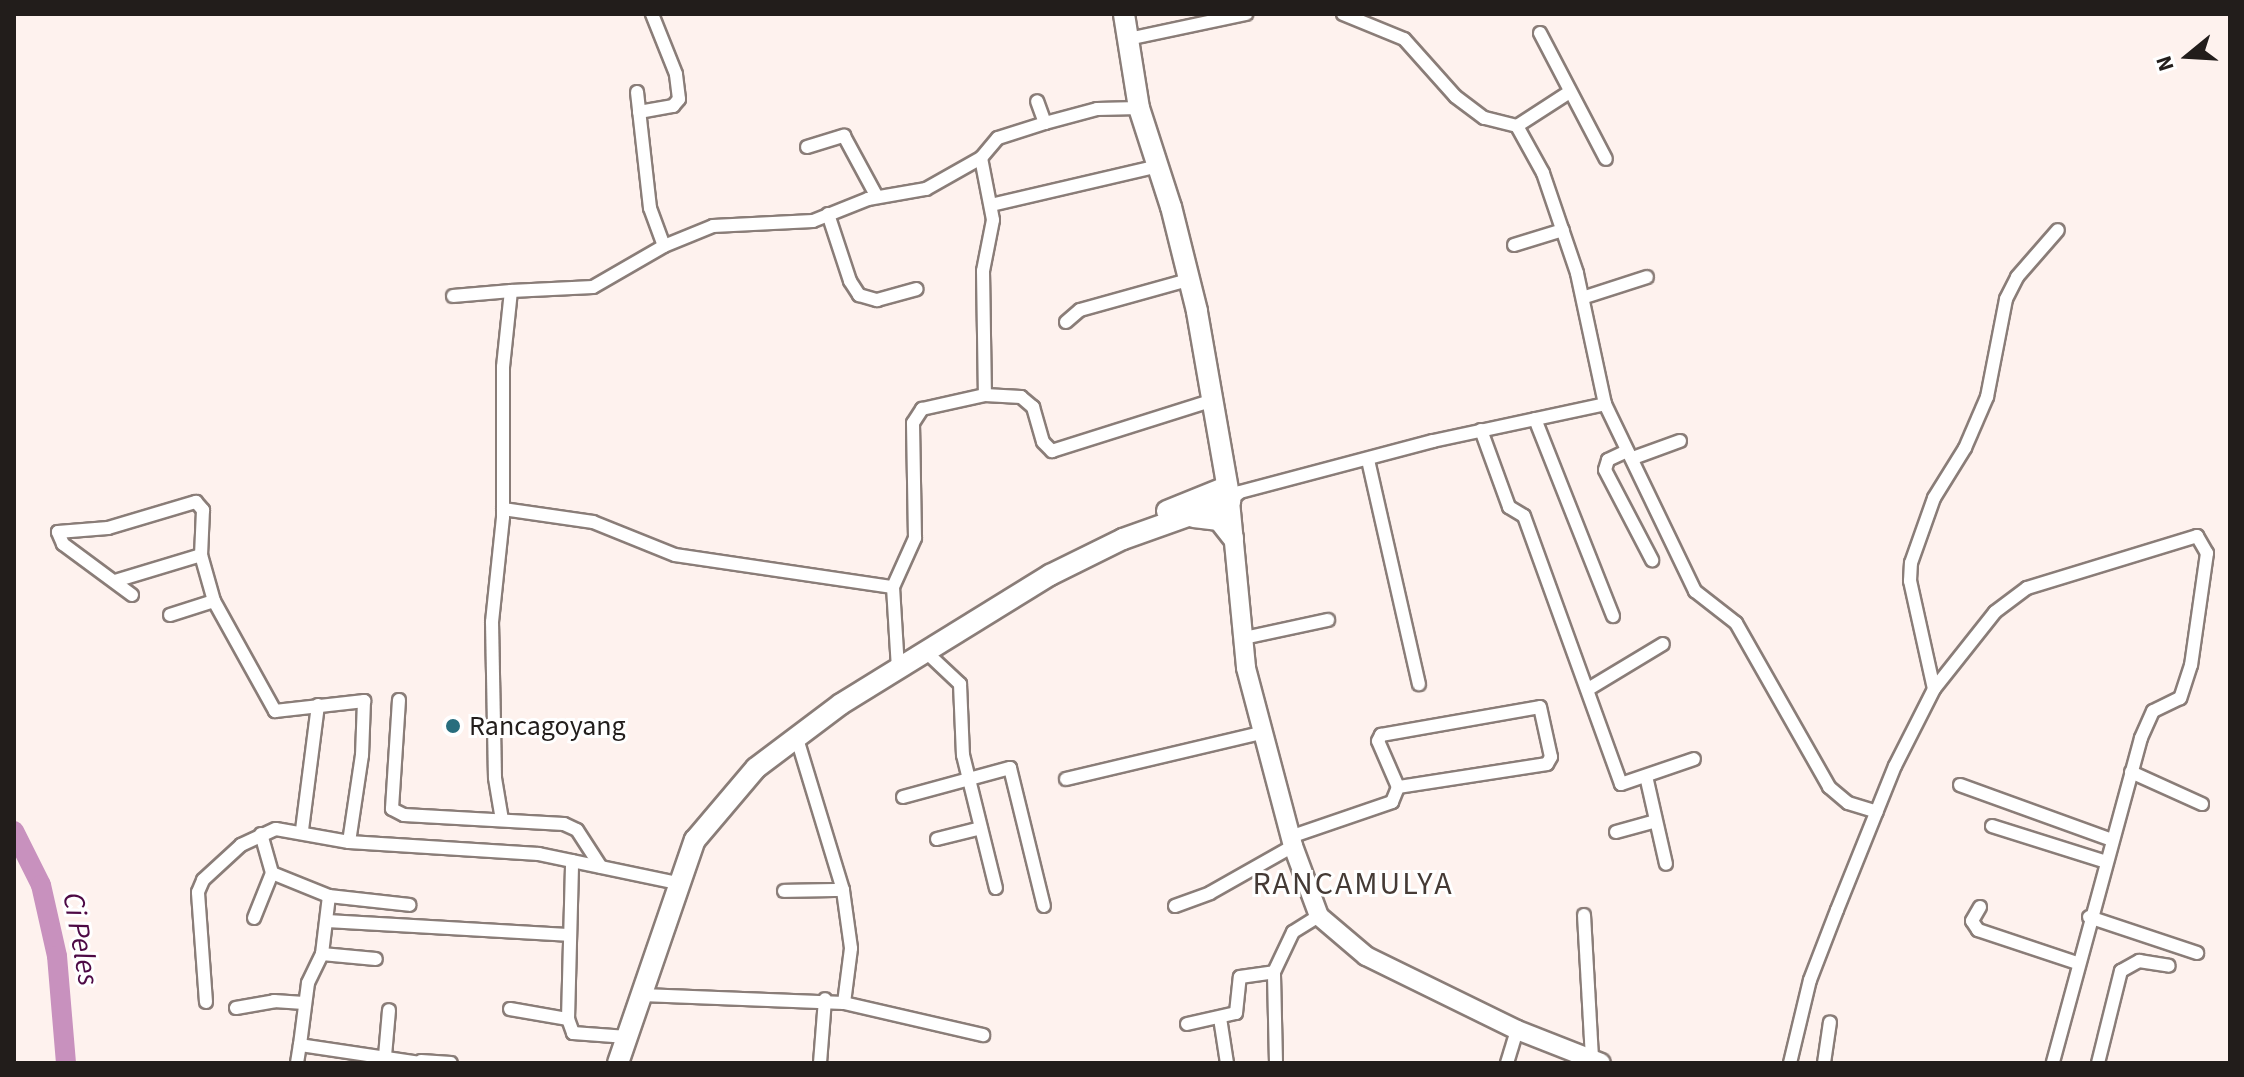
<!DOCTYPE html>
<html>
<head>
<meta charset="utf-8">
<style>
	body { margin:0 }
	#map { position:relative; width:2244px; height:1077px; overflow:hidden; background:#fef2ee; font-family:"Source Sans 3",sans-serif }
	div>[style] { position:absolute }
	.river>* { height:20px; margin:-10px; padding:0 10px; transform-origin:10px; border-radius:10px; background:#c891be }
	.roads { filter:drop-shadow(2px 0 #8a7d78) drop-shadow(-2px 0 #8a7d78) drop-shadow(0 2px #8a7d78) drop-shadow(0 -2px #8a7d78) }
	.street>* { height:12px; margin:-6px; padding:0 6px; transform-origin:6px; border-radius:6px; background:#fff }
	.secondary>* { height:18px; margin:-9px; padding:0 9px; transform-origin:9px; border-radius:9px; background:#fff }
	.primary>* { height:20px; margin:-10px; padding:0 10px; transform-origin:10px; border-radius:10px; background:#fff }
	.dots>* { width:22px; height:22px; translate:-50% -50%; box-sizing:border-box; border:4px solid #fff; border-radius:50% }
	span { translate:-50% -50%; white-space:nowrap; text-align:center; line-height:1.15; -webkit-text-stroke:6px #fff; paint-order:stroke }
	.poi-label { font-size:28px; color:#221d1b }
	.left { translate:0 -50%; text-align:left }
	.water-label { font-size:30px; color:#4d0945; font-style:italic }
	.quarter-label { font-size:32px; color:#453a35; letter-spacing:2px }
	.frame { position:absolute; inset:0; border:16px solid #221d1b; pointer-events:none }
	.north { position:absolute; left:2148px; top:16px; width:80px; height:80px; -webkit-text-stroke:6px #fff; paint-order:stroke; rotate:252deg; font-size:22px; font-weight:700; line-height:32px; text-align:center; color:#221d1b }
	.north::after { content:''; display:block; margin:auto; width:28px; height:36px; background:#221d1b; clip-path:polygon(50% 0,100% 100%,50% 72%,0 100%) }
</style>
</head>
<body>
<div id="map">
	<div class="river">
		<div style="left:14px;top:831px;width:60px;rotate:63.4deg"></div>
		<div style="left:41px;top:885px;width:73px;rotate:77.3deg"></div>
		<div style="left:57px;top:956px;width:107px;rotate:85.2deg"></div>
	</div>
	<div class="roads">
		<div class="street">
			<div style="left:1540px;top:33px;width:142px;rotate:62.4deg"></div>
			<div style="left:1128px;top:39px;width:121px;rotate:-12deg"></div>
			<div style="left:637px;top:92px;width:117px;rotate:83.6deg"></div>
			<div style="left:650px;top:208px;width:40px;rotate:69.8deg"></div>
			<div style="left:639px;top:112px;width:35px;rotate:-10deg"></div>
			<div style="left:673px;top:106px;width:9px;rotate:-49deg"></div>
			<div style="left:679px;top:99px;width:25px;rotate:-97deg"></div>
			<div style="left:676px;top:74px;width:65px;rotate:-111.8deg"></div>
			<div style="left:1045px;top:123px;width:54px;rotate:-15.1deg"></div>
			<div style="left:1097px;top:109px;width:42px;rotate:-1.4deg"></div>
			<div style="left:1517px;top:126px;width:61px;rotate:-32.9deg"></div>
			<div style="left:807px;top:147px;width:39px;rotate:-17deg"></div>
			<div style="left:844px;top:136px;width:69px;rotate:61.6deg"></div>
			<div style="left:981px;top:158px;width:63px;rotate:79deg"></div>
			<div style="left:993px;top:220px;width:52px;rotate:101.1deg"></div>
			<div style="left:983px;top:271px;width:124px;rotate:89.1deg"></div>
			<div style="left:991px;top:205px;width:171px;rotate:-13.1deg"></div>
			<div style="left:828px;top:214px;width:71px;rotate:71.8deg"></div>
			<div style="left:850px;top:281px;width:17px;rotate:57deg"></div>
			<div style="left:859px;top:295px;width:19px;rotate:16deg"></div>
			<div style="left:877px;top:300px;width:41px;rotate:-15.4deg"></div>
			<div style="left:1514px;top:245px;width:51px;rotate:-17deg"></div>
			<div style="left:453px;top:296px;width:58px;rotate:-4.9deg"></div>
			<div style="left:1585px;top:297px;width:65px;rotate:-17.9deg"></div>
			<div style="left:1066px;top:322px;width:18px;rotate:-41deg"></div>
			<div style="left:1080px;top:310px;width:112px;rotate:-15.5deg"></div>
			<div style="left:1605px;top:404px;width:208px;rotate:64.3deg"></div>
			<div style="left:1695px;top:591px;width:52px;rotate:38deg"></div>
			<div style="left:1736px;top:623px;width:189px;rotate:60.4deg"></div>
			<div style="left:1829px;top:787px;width:25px;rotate:40deg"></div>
			<div style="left:1848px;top:803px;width:30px;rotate:17deg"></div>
			<div style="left:1535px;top:419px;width:212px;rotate:68.4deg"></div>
			<div style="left:1481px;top:430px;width:82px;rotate:70deg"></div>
			<div style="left:1509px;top:507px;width:17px;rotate:31deg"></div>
			<div style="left:1524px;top:516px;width:285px;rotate:70.1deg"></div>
			<div style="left:1621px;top:784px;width:77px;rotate:-18.9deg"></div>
			<div style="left:1627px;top:451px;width:21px;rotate:155deg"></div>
			<div style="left:1608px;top:460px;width:10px;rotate:107deg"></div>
			<div style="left:1605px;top:470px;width:102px;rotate:62.4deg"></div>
			<div style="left:1633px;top:458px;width:50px;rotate:-19.9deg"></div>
			<div style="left:1368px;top:460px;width:230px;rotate:77.2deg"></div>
			<div style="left:1230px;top:501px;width:13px;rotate:-42deg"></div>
			<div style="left:1240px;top:492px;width:200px;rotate:-14.8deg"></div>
			<div style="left:1433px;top:441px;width:176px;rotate:-12.1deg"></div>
			<div style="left:1605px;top:404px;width:134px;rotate:-102.1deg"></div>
			<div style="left:1577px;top:273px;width:106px;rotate:-108.8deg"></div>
			<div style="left:1543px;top:173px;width:54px;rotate:-119deg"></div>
			<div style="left:1517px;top:126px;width:34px;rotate:-166deg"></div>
			<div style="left:1484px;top:118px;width:36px;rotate:-143deg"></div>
			<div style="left:1455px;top:96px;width:76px;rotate:-131.8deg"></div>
			<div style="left:1404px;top:39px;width:66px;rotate:-157.7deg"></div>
			<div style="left:503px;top:509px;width:91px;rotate:8.2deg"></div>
			<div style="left:593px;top:522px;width:88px;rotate:21.9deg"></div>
			<div style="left:675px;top:555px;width:220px;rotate:8.4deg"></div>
			<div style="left:893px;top:587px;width:54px;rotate:-65.8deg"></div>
			<div style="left:915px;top:538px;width:115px;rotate:-91deg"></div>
			<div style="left:913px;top:423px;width:17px;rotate:-57deg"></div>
			<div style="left:922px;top:409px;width:65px;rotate:-12.5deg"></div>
			<div style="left:985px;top:395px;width:36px;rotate:3deg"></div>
			<div style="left:1021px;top:397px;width:16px;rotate:40deg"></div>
			<div style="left:1033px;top:407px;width:36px;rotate:74deg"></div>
			<div style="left:1043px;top:442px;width:13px;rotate:45deg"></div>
			<div style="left:1052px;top:451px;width:170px;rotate:-17.5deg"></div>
			<div style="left:115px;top:581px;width:90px;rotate:-16.8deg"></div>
			<div style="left:201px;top:555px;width:48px;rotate:74.2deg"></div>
			<div style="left:214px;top:601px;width:126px;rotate:61deg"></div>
			<div style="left:275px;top:711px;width:90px;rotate:-6.4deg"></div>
			<div style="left:364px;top:701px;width:54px;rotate:92.1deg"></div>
			<div style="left:362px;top:755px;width:88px;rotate:98.5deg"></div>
			<div style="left:893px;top:587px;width:82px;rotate:86.5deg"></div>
			<div style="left:132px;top:595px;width:86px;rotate:-143.5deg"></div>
			<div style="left:63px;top:544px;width:13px;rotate:-113deg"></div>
			<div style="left:58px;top:532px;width:50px;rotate:-4.6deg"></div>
			<div style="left:108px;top:528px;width:92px;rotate:-16.5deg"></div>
			<div style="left:196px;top:502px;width:11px;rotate:49deg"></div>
			<div style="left:203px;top:510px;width:45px;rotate:92.5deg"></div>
			<div style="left:170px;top:615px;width:46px;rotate:-17.7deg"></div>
			<div style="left:1244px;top:638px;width:86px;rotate:-12.1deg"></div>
			<div style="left:926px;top:652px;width:47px;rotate:43.3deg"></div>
			<div style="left:960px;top:684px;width:71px;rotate:87.6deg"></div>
			<div style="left:963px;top:755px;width:137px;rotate:76.1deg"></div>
			<div style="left:1590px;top:688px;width:85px;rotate:-31.1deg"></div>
			<div style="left:1934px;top:689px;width:111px;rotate:-102.5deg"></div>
			<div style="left:1910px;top:581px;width:18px;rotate:-87deg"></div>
			<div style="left:1911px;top:563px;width:69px;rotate:-70.5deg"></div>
			<div style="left:1934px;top:498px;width:59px;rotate:-58.2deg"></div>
			<div style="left:1965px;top:448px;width:56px;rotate:-66.7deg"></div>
			<div style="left:1987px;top:397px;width:100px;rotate:-79deg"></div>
			<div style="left:2006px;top:299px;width:25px;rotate:-63deg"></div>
			<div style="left:2017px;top:277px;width:62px;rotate:-48.9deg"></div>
			<div style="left:399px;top:700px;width:109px;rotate:93.7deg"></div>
			<div style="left:392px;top:809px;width:13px;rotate:27deg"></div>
			<div style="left:404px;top:815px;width:160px;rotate:3.2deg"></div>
			<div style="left:564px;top:824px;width:14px;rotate:25deg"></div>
			<div style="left:577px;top:830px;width:44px;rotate:57deg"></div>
			<div style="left:2131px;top:772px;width:78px;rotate:24.3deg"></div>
			<div style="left:1646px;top:776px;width:90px;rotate:77.2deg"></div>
			<div style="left:1066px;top:779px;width:200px;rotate:-13.3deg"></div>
			<div style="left:1960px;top:785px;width:162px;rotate:19.9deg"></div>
			<div style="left:903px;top:797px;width:111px;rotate:-15.2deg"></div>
			<div style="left:1010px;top:768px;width:142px;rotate:76.2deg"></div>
			<div style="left:502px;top:820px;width:43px;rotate:-99.5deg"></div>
			<div style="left:495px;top:778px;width:156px;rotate:-91.1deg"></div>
			<div style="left:492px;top:622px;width:106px;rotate:-84deg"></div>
			<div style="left:503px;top:517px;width:150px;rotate:-90deg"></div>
			<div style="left:503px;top:367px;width:76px;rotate:-84deg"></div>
			<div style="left:511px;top:291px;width:82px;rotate:-2.8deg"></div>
			<div style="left:593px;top:287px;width:82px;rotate:-30deg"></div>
			<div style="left:664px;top:246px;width:53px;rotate:-22.2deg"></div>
			<div style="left:713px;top:226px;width:100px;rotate:-2.9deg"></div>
			<div style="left:813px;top:221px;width:59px;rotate:-21.8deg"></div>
			<div style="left:868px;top:199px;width:59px;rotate:-9.8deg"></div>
			<div style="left:926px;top:189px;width:63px;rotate:-29.4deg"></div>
			<div style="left:981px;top:158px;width:26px;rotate:-50deg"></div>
			<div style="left:998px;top:138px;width:49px;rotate:-17.7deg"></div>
			<div style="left:1045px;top:123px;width:23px;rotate:-110deg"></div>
			<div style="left:1992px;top:826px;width:120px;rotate:17.5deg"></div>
			<div style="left:302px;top:830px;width:126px;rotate:-82.7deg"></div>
			<div style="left:1616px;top:832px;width:41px;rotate:-15.4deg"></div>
			<div style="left:261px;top:834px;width:41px;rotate:74.2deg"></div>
			<div style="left:272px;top:873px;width:61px;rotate:22deg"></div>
			<div style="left:329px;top:896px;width:58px;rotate:96.9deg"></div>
			<div style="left:322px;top:954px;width:32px;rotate:116deg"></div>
			<div style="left:308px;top:983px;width:63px;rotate:97.4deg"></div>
			<div style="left:300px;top:1045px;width:122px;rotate:8.5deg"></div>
			<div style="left:1290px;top:837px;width:108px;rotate:-18.9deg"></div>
			<div style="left:1392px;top:802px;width:16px;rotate:-68deg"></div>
			<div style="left:1398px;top:787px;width:50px;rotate:-113.5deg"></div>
			<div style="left:1378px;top:741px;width:7px;rotate:-63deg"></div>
			<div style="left:1381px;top:735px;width:161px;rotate:-10deg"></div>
			<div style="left:1540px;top:707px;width:51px;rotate:77.6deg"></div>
			<div style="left:1551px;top:757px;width:8px;rotate:120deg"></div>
			<div style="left:1547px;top:764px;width:151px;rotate:171.2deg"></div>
			<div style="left:937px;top:839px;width:45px;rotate:-14deg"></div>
			<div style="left:784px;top:891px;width:59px;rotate:-1deg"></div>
			<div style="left:329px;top:896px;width:81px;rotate:6.3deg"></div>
			<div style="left:1175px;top:906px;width:37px;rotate:-20deg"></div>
			<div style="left:1210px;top:893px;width:95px;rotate:-29.5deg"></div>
			<div style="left:1980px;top:907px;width:16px;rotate:120deg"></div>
			<div style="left:1972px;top:921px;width:11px;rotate:56deg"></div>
			<div style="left:1978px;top:930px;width:104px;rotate:18.4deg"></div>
			<div style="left:1584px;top:915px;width:145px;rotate:86.8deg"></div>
			<div style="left:2089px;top:917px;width:114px;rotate:18.4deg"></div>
			<div style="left:254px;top:918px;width:48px;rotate:-68.2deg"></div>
			<div style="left:327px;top:921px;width:241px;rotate:3.3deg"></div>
			<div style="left:322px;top:954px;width:54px;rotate:5.3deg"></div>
			<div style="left:642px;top:995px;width:202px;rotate:2.3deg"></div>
			<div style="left:844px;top:1003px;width:55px;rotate:-82.7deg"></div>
			<div style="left:851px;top:948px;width:59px;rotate:-97.9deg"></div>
			<div style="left:843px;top:890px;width:162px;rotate:-106.9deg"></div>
			<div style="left:206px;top:1002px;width:110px;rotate:-94.2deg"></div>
			<div style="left:198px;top:892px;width:13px;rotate:-67deg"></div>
			<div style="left:203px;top:880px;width:52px;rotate:-42.6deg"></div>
			<div style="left:241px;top:845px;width:38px;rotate:-25deg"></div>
			<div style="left:276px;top:829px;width:74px;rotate:10.1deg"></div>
			<div style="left:349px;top:842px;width:190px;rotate:3.6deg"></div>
			<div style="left:539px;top:854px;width:142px;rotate:11.8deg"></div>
			<div style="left:844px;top:1003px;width:143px;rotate:13deg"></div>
			<div style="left:236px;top:1008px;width:39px;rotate:-10deg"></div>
			<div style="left:274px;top:1001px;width:30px;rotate:4deg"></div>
			<div style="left:510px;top:1009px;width:59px;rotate:9.8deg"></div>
			<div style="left:568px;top:1019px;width:15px;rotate:70deg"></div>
			<div style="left:573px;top:1033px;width:54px;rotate:4.2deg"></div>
			<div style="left:1220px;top:1018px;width:46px;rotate:81.2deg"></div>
			<div style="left:568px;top:1019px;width:158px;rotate:-88.5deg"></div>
			<div style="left:1187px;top:1024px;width:50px;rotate:-12.7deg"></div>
			<div style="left:1236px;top:1013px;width:36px;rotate:-84deg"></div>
			<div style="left:1240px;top:977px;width:34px;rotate:-8deg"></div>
			<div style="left:385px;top:1056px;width:46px;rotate:-85deg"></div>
			<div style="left:421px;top:1061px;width:30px;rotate:4deg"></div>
			<div style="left:297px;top:1063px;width:18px;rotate:-81deg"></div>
			<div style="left:820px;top:1063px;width:64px;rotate:-85.5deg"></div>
			<div style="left:1276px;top:1063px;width:91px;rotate:-91.3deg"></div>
			<div style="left:1274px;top:972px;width:44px;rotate:-64.6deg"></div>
			<div style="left:1293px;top:932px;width:31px;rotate:-32deg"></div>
			<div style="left:1507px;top:1063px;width:34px;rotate:-73deg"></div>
			<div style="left:1790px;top:1063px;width:85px;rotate:-76.5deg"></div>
			<div style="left:1810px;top:980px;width:75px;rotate:-68.9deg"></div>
			<div style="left:1837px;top:910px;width:155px;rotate:-68.1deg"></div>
			<div style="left:1895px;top:766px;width:86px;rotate:-63.1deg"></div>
			<div style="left:1934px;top:689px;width:98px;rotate:-51.6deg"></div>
			<div style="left:1995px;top:612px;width:40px;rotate:-37deg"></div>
			<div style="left:2027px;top:588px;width:178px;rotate:-17deg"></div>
			<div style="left:2197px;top:536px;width:20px;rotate:60deg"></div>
			<div style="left:2207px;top:553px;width:113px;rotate:98.1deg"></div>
			<div style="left:2191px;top:665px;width:35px;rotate:108deg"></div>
			<div style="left:2180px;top:698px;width:30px;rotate:154deg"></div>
			<div style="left:2153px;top:711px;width:30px;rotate:114deg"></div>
			<div style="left:2141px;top:738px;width:337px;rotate:105.2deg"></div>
			<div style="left:1824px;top:1063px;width:41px;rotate:-81.7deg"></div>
			<div style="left:2098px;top:1063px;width:95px;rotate:-76deg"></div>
			<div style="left:2121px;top:971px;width:21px;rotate:-29deg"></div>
			<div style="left:2139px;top:961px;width:30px;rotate:9deg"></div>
		</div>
		<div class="secondary">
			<div style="left:1230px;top:501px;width:168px;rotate:84.5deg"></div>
			<div style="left:1246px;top:668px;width:184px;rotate:75.2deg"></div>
			<div style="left:1293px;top:846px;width:75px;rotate:69.6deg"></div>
			<div style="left:1319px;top:916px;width:62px;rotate:40.4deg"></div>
			<div style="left:1366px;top:956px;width:168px;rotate:26.1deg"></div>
			<div style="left:1517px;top:1030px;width:90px;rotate:21.4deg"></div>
		</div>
		<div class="primary">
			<div style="left:1167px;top:511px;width:64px;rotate:-22.1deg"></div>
			<div style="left:1194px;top:517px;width:25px;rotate:7deg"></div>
			<div style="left:1219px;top:520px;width:23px;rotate:52deg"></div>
			<div style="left:618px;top:1063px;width:236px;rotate:-71deg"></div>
			<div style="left:695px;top:840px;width:94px;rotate:-49.7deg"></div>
			<div style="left:756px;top:768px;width:106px;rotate:-37deg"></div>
			<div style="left:841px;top:704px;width:246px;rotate:-31.7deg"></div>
			<div style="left:1050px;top:575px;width:81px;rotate:-26.3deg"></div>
			<div style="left:1123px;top:539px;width:114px;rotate:-19.6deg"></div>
			<div style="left:1230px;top:501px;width:193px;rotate:-99.9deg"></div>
			<div style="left:1197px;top:311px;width:107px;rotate:-104deg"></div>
			<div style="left:1171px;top:207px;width:104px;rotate:-107.9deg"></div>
			<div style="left:1139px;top:108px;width:95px;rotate:-99.1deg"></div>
		</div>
	</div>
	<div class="dots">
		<div style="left:453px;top:726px;background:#286d7d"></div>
	</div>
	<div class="poi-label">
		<span class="left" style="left:469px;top:726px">Rancagoyang</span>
	</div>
	<div class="water-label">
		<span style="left:80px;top:939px;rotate:80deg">Ci Peles</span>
	</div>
	<div class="quarter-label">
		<span style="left:1353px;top:884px">RANCAMULYA</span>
	</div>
	<div class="frame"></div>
	<div class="north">N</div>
</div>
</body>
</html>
